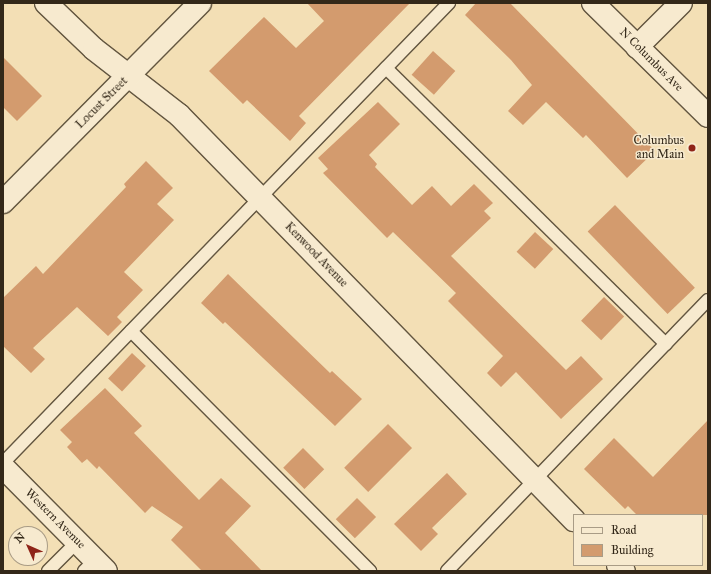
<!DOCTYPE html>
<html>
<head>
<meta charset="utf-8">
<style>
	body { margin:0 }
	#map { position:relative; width:711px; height:574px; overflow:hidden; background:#f3dfb5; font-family:"IM FELL Great Primer",serif }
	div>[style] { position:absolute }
	.building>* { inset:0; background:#d39b6e; transform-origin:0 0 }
	.roads { filter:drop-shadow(1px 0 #635640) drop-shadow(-1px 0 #635640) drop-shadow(0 1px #635640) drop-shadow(0 -1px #635640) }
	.service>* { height:12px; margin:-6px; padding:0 6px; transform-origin:6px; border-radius:6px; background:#f7eacf }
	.minor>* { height:22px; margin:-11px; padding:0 11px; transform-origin:11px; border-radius:11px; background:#f7eacf }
	.secondary>* { height:22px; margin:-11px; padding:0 11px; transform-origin:11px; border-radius:11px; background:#f7eacf }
	.dots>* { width:11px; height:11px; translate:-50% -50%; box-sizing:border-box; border:2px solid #f7eacf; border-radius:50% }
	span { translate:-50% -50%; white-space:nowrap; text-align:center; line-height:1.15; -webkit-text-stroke:3px #f7eacf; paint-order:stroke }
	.street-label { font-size:12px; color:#332819 }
	.poi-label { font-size:12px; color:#332819 }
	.right { translate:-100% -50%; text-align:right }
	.frame { position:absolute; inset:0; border:4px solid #332819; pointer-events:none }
	.legend { position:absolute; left:573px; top:514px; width:130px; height:52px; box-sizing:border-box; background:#f7eacf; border:1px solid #a99c86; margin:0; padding:5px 7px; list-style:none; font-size:12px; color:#332819 }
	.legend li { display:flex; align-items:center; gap:8px; height:20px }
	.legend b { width:20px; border:1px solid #a99c86 }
	.north { position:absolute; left:8px; top:526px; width:40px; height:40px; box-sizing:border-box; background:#f7eacf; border:1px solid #a99c86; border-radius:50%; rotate:315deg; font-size:11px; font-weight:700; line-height:16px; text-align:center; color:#332819 }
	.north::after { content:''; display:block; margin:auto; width:14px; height:18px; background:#8f2418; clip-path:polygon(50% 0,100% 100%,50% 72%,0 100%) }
</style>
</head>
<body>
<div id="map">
	<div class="building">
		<div style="clip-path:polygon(307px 3px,410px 3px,299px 116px,306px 123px,290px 141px,247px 100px,243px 104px,209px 71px,264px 17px,296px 48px,324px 21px)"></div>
		<div style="clip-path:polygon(476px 3px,510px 3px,655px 151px,627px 178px,586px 135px,583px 138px,546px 102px,523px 125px,508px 111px,532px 85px,511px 60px,465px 15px)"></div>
		<div style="left:433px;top:51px;width:30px;height:32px;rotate:42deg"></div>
		<div style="clip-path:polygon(3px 57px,42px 96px,17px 121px,3px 107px)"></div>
		<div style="clip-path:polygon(378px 102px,400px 124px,369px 155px,377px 164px,375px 167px,412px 205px,432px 186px,451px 206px,474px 184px,493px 203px,484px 211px,491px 218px,451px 256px,566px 370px,581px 356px,603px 379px,561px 419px,516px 372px,501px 387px,487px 373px,503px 356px,448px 301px,456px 293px,393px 232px,387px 238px,323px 173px,328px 169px,318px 158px)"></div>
		<div style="clip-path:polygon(146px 161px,173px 188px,157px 204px,174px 220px,124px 272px,143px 290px,117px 317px,122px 322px,108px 336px,77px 307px,33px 348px,45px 359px,31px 373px,3px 346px,3px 298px,36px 266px,43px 274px,126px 187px,124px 184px)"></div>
		<div style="left:615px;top:205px;width:115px;height:38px;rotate:46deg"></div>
		<div style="left:535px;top:232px;width:25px;height:27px;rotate:43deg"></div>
		<div style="clip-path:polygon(228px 274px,330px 373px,332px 371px,362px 399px,335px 426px,225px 322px,223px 324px,201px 303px)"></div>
		<div style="left:604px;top:297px;width:28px;height:33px;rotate:44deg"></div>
		<div style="left:132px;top:353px;width:19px;height:35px;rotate:43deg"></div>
		<div style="clip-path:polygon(105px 388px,142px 426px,134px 433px,199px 500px,221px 478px,251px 506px,225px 533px,262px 571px,202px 571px,171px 540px,183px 527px,152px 506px,145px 513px,99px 466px,97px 469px,87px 459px,82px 463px,67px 447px,72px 442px,60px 430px)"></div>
		<div style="clip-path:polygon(708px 420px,708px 515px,637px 515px,628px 506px,625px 509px,584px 469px,614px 438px,653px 477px)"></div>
		<div style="left:388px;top:424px;width:34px;height:62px;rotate:45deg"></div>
		<div style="left:303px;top:448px;width:30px;height:28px;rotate:45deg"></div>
		<div style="clip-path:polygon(447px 473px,467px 494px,432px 528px,438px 534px,421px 551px,394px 524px)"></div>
		<div style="left:357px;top:498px;width:27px;height:30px;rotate:45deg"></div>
	</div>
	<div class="roads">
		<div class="service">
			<div style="left:386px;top:68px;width:393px;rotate:44.6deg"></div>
			<div style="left:131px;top:331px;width:339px;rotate:45.1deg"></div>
			<div style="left:3px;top:463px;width:641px;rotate:-45.89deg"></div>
			<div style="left:48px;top:571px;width:41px;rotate:-45deg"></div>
			<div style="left:84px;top:571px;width:16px;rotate:-45deg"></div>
			<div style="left:447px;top:571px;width:376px;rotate:-46.1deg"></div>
		</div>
		<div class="minor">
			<div style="left:46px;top:3px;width:66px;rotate:43.8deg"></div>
			<div style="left:94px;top:49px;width:108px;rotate:37.8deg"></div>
			<div style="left:179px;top:115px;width:566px;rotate:45.72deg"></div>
			<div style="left:637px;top:47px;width:62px;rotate:-45deg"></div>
			<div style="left:3px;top:202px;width:280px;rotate:-45.3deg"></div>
			<div style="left:3px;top:467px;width:146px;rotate:45.3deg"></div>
			<div style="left:618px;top:565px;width:8px;rotate:45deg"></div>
		</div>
		<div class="secondary">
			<div style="left:593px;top:3px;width:161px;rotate:44.5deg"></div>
		</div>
	</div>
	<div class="dots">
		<div style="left:692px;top:148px;background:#8f2418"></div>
	</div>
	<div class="street-label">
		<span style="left:651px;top:60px;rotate:45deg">N Columbus Ave</span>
		<span style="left:102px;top:103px;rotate:-45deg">Locust Street</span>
		<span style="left:316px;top:255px;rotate:46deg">Kenwood Avenue</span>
		<span style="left:55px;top:519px;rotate:45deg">Western Avenue</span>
	</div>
	<div class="poi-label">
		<span class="right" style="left:684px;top:148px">Columbus<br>and Main</span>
	</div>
	<div class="frame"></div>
	<ul class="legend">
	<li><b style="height:5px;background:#f7eacf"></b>Road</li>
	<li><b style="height:11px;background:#d39b6e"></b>Building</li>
	</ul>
	<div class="north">N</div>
</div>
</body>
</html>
